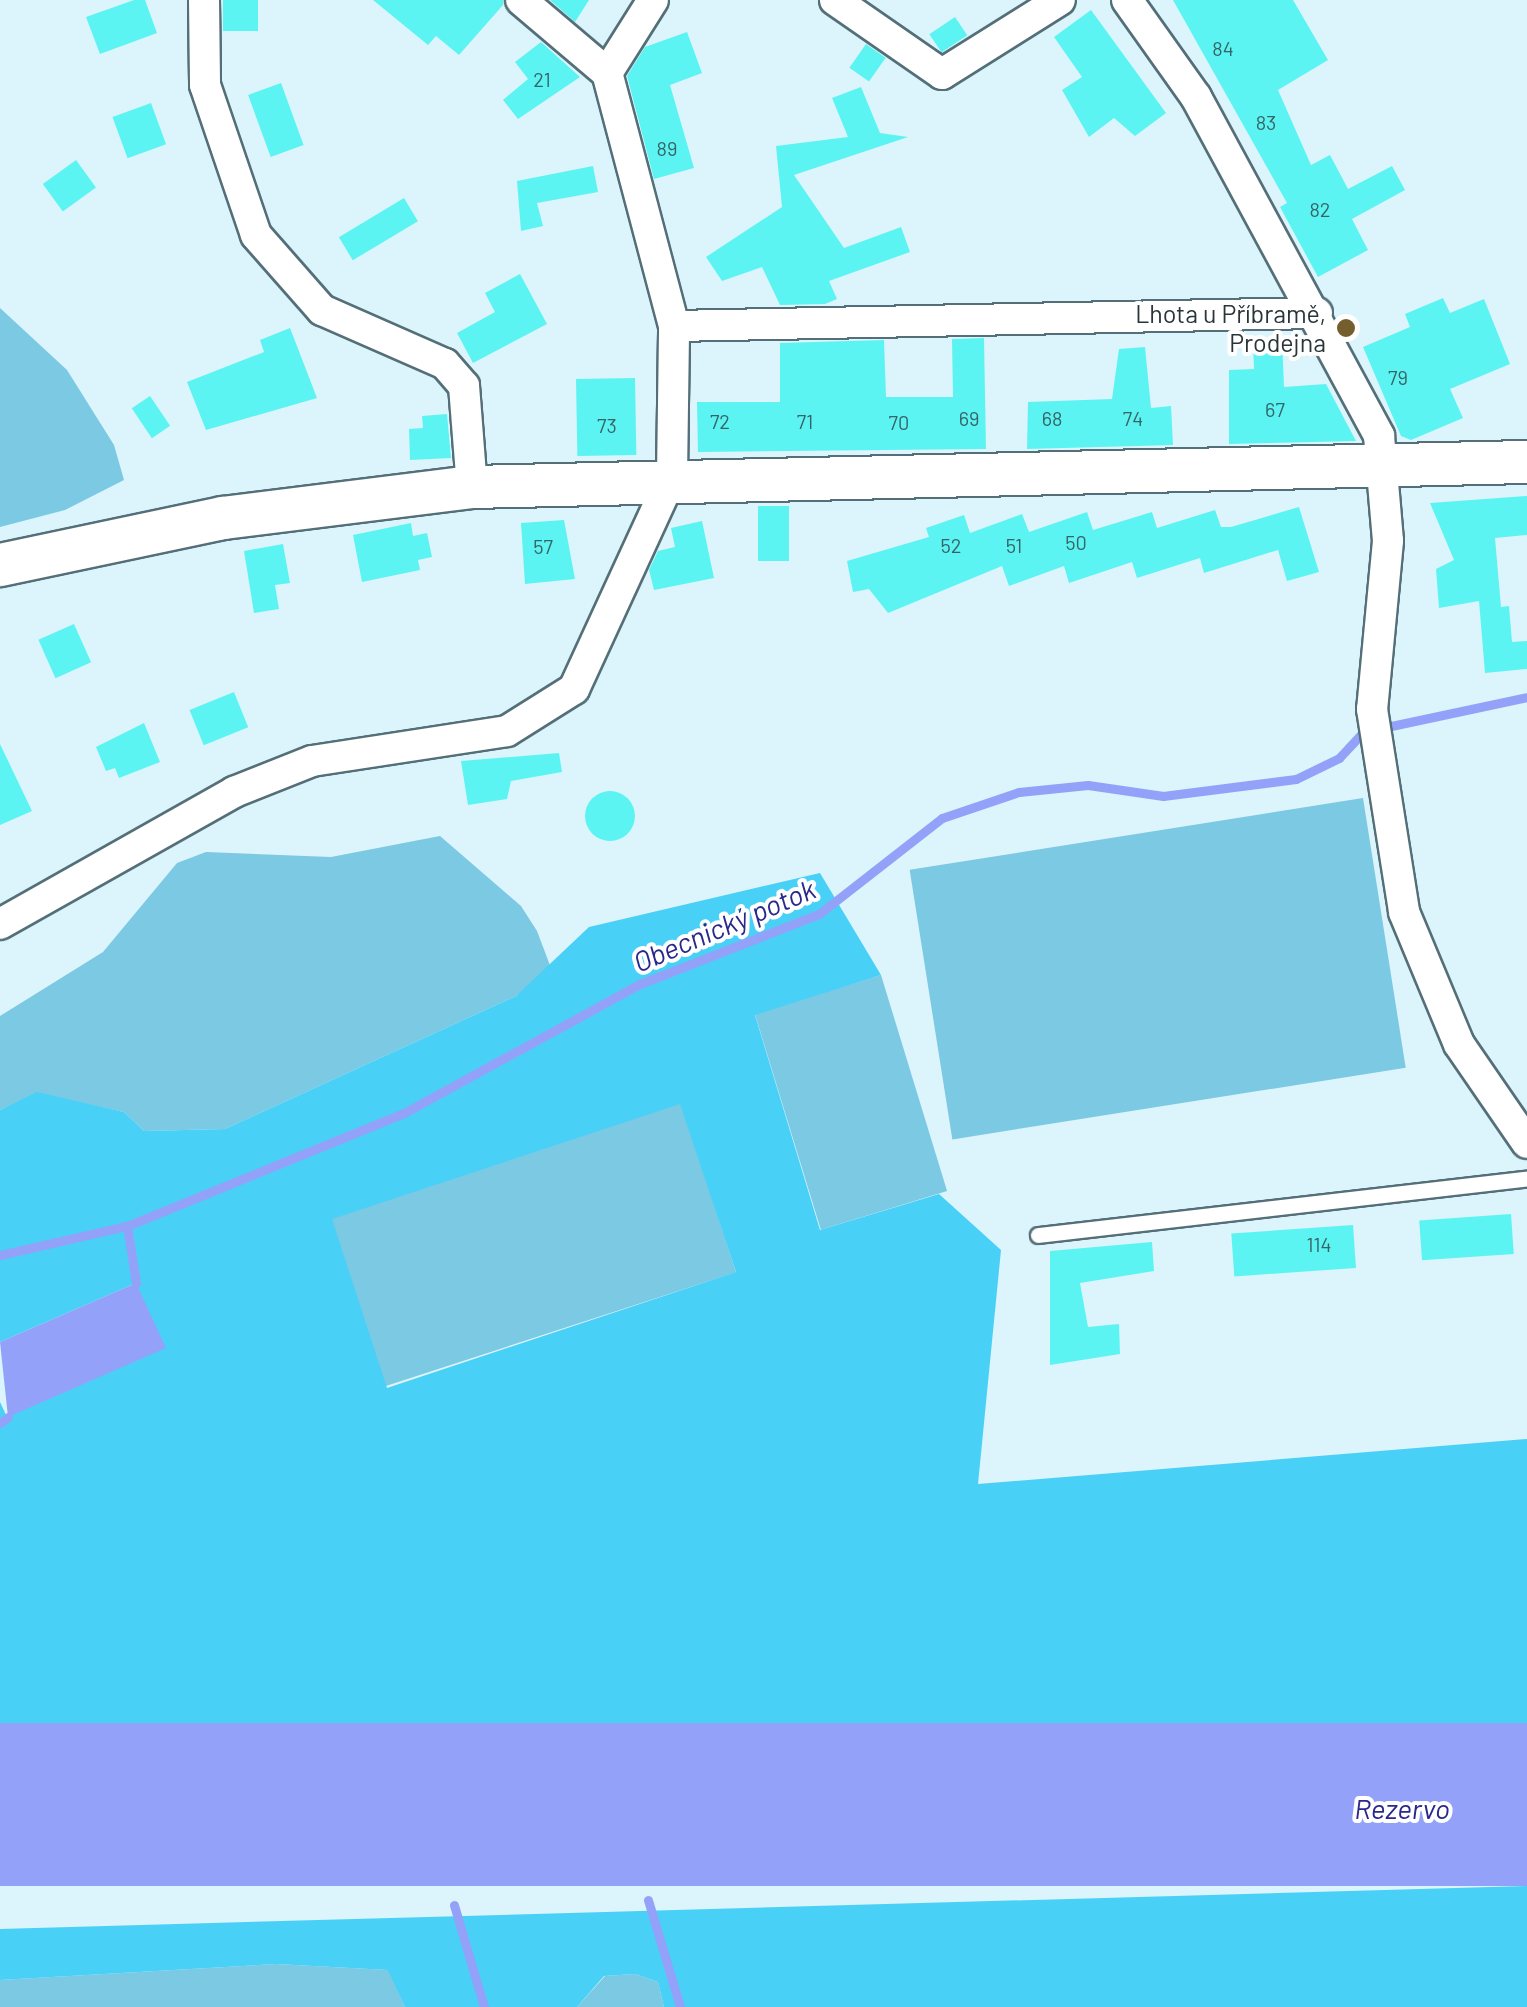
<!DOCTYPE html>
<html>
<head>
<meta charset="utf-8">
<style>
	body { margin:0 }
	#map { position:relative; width:1527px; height:2007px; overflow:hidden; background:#dcf4fc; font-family:Barlow,sans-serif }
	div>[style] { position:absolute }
	.green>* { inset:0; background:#7bc9e3; transform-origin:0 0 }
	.forest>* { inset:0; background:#48d0f7 }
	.water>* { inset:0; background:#93a2f8; transform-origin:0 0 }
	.stream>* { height:9px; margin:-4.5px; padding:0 4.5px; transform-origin:4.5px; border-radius:4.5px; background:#93a2f8 }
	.building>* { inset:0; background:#5cf4f2; transform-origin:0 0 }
	.round { border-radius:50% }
	.roads { filter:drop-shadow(2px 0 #546f78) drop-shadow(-2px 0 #546f78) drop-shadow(0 2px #546f78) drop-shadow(0 -2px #546f78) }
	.lane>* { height:15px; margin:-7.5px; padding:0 7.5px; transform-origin:7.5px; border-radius:7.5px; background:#fff }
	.street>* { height:30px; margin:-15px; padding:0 15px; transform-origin:15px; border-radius:15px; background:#fff }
	.secondary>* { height:42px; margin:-21px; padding:0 21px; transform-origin:21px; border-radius:21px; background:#fff }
	.dots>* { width:28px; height:28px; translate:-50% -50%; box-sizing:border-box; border:5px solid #fff; border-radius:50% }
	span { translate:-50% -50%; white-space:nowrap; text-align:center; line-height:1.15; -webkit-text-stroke:8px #fff; paint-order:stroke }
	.number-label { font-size:20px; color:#366567 }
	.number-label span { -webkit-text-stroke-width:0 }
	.poi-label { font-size:25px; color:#2a3539 }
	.right { translate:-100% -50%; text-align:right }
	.water-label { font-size:28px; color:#2a298b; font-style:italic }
</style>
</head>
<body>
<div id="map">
	<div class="green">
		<div style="clip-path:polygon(0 308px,67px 370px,114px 445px,124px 480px,65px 510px,0 527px)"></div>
		<div style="left:1363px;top:798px;width:273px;height:459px;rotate:81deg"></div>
		<div style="clip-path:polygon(440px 836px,521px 906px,537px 931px,551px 968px,516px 996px,225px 1129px,144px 1131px,124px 1112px,37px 1093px,0 1110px,0 1016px,103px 952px,177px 863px,206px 852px,331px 857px)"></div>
		<div style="left:881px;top:975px;width:226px;height:132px;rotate:73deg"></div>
		<div style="left:681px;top:1103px;width:178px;height:369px;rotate:72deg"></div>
		<div style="clip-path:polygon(276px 1964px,389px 1970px,405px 2007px,0 2007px,0 1980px)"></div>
		<div style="clip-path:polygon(635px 1974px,658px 1982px,664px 2007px,577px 2007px,605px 1976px)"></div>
	</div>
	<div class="forest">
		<div style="clip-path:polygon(evenodd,820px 873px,881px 975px,755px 1015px,820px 1230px,939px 1194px,1001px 1250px,978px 1484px,1527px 1439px,1527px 1723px,0 1772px,0 1402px,7px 1417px,136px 1283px,0 1342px,0 1110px,37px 1092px,124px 1112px,144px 1131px,225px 1129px,516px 996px,589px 927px,820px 873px,680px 1104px,736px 1272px,387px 1388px,332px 1219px,680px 1104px)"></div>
		<div style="clip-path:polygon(1527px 1886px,1527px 2007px,664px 2007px,658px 1982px,635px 1974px,604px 1976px,577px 2007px,405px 2007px,388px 1970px,276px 1964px,0 1980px,0 1929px)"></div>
	</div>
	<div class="water">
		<div style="clip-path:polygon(136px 1283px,166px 1348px,8px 1417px,0 1342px)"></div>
		<div style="left:1527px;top:1723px;width:163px;height:1528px;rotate:90deg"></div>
	</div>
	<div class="stream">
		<div style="left:127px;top:1226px;width:58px;rotate:81deg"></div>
		<div style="left:0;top:1255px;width:130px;rotate:-12.9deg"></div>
		<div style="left:127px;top:1226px;width:299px;rotate:-22.2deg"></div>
		<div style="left:404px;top:1113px;width:269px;rotate:-28.7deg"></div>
		<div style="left:640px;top:984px;width:192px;rotate:-21.4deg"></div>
		<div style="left:819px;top:914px;width:156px;rotate:-38deg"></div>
		<div style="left:942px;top:818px;width:81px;rotate:-18.7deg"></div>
		<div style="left:1019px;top:792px;width:69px;rotate:-5.8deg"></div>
		<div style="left:1088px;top:785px;width:76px;rotate:8.3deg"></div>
		<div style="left:1163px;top:796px;width:134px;rotate:-7.3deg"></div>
		<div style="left:1296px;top:779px;width:48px;rotate:-26deg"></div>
		<div style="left:1339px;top:758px;width:35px;rotate:-47deg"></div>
		<div style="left:1363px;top:732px;width:168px;rotate:-12deg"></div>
		<div style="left:0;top:1423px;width:10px;rotate:-37deg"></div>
		<div style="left:648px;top:1900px;width:112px;rotate:73.3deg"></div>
		<div style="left:454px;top:1905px;width:106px;rotate:73.6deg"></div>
	</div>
	<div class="building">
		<div style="clip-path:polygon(134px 0,145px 0,157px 33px,100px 54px,86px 17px)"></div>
		<div style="left:223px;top:0;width:35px;height:31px"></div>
		<div style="clip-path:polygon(373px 0,503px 0,503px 5px,459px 55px,436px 36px,428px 45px)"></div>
		<div style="clip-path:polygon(550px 0,589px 0,575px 22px)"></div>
		<div style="clip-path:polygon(1173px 0,1293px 0,1328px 60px,1278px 90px,1311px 165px,1330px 155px,1348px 189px,1392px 166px,1405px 190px,1352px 219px,1368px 250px,1318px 277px,1280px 207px,1287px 203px)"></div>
		<div style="clip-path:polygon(1091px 10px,1166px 113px,1135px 136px,1114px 118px,1089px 137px,1062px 90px,1082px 77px,1054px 37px)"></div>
		<div style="left:955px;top:17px;width:22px;height:31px;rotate:56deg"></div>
		<div style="clip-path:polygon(687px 32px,702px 73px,670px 85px,694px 168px,654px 179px,627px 76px,645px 47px)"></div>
		<div style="clip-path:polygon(541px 42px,580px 77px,518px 119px,503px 100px,528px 79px,515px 62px)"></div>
		<div style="left:866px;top:44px;width:24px;height:29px;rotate:35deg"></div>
		<div style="left:281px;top:83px;width:66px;height:35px;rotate:70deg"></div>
		<div style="clip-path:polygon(861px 87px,880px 133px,908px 137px,794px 175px,844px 248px,901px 227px,910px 252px,829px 281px,837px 299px,825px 304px,780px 305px,762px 267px,722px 281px,706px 257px,782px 207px,776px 146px,848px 137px,832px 98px)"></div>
		<div style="left:151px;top:103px;width:44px;height:41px;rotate:70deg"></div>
		<div style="left:76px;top:160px;width:34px;height:41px;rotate:54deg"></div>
		<div style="clip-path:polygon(593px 166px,598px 192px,537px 203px,543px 226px,521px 231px,517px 181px)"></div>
		<div style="left:404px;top:198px;width:27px;height:76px;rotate:59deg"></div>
		<div style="clip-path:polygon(520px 274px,547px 324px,473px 363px,457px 333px,495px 312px,485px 293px)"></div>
		<div style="clip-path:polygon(1443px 298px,1450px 313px,1484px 299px,1510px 364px,1450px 389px,1463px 418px,1411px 440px,1401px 436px,1363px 347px,1410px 327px,1405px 314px)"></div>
		<div style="clip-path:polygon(290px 328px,317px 398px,206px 430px,187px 382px,264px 352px,260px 340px)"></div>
		<div style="clip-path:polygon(984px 338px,986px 449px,698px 452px,697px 402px,780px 402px,780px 343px,884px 340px,886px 397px,953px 397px,952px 339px)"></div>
		<div style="clip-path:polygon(1282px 338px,1284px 387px,1326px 384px,1356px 441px,1229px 444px,1229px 370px,1254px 369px,1253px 340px)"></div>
		<div style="clip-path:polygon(1145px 347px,1151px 408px,1171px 406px,1173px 445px,1027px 449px,1028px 402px,1112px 399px,1119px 349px)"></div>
		<div style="left:635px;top:378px;width:77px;height:59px;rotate:89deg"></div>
		<div style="left:150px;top:396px;width:36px;height:22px;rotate:56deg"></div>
		<div style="clip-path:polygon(447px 414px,451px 458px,410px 460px,409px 429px,423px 428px,422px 416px)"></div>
		<div style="clip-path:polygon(1527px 496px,1527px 535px,1495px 538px,1501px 607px,1509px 606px,1512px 642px,1527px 641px,1527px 669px,1485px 673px,1479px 601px,1439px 608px,1436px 569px,1454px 560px,1430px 503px)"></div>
		<div style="left:789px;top:506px;width:55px;height:31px;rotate:90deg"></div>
		<div style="clip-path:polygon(1299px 507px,1319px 572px,1287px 581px,1278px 550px,1204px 573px,1200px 558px,1137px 578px,1132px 562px,1069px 583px,1064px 566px,1009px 586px,1002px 566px,888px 613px,869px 589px,853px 592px,847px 561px,929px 537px,926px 528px,964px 515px,970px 533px,1022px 514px,1029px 532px,1087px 512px,1093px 530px,1152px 512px,1157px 528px,1215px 510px,1221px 527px,1231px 527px)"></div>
		<div style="clip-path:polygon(564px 520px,575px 579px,525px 584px,521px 523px)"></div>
		<div style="clip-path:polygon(702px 521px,714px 578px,654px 590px,649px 570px,658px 551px,675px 547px,671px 528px)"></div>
		<div style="clip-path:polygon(411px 523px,413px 536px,427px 533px,432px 557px,418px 560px,420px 570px,362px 582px,353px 535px)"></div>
		<div style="clip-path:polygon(283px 544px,290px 583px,275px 585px,279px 609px,254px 613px,244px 551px)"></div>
		<div style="left:74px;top:624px;width:42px;height:39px;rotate:66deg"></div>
		<div style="left:234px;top:692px;width:38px;height:48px;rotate:68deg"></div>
		<div style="clip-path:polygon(144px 723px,160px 762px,119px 778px,115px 768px,106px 771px,96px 747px)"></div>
		<div style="clip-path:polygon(0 744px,32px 811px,0 825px)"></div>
		<div style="clip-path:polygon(559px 753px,562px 772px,511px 781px,507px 799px,468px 805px,461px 761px)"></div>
		<div class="round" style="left:585px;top:791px;width:50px;height:50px"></div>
		<div style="left:1511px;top:1214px;width:40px;height:92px;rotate:86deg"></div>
		<div style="left:1353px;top:1225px;width:43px;height:122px;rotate:86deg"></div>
		<div style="clip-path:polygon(1152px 1242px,1154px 1271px,1080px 1283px,1088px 1327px,1119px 1324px,1120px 1354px,1050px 1365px,1050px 1251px)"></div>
	</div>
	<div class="roads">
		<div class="lane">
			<div style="left:1038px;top:1235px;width:492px;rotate:-6.6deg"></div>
		</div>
		<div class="street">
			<div style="left:204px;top:0;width:85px;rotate:89.3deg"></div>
			<div style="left:205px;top:85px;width:158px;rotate:71.2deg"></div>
			<div style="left:256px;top:235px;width:100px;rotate:48.7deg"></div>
			<div style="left:322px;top:310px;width:134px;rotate:23.7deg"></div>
			<div style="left:445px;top:364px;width:29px;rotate:49deg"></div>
			<div style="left:464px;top:386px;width:101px;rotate:85.5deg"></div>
			<div style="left:521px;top:0;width:113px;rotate:40.3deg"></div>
			<div style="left:835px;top:0;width:130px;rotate:34.7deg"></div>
			<div style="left:942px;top:74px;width:139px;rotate:-32.1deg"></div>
			<div style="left:1127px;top:0;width:119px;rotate:54.6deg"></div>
			<div style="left:1196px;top:97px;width:385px;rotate:61.6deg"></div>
			<div style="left:1379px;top:436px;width:105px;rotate:85.1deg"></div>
			<div style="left:1388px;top:541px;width:169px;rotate:95.4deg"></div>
			<div style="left:1372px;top:709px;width:206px;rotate:81deg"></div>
			<div style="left:1404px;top:912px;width:143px;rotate:67.4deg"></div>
			<div style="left:1459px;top:1044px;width:120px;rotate:55.5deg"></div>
			<div style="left:674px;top:326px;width:643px;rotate:-1.16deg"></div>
			<div style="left:0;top:924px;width:269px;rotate:-29.4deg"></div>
			<div style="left:234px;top:792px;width:84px;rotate:-21.7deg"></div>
			<div style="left:312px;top:761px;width:197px;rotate:-8.7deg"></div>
			<div style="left:507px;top:731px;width:79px;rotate:-32.1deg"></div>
			<div style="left:574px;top:689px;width:234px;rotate:-65.3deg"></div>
			<div style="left:672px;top:476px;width:150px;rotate:-89.2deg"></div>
			<div style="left:674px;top:326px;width:262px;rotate:-104.8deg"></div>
			<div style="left:607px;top:73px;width:86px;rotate:-57.8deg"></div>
		</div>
		<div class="secondary">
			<div style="left:0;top:565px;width:228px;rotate:-11.9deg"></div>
			<div style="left:223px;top:518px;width:251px;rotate:-7.1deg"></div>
			<div style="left:472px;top:487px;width:1055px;rotate:-1.36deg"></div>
		</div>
	</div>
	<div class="dots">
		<div style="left:1346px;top:328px;background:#745e2e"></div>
	</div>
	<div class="number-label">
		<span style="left:1223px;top:48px">84</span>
		<span style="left:542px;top:79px">21</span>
		<span style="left:1266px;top:122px">83</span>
		<span style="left:667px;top:148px">89</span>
		<span style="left:1320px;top:209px">82</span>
		<span style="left:1398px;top:377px">79</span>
		<span style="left:1275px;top:409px">67</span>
		<span style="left:969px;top:418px">69</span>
		<span style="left:1052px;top:418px">68</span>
		<span style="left:1133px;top:418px">74</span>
		<span style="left:720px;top:421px">72</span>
		<span style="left:805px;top:421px">71</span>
		<span style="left:899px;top:422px">70</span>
		<span style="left:607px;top:425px">73</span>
		<span style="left:1076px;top:542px">50</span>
		<span style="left:951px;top:545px">52</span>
		<span style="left:1014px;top:545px">51</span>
		<span style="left:543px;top:546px">57</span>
		<span style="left:1319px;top:1244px">114</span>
	</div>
	<div class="poi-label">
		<span class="right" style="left:1326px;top:328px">Lhota u Příbramě,<br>Prodejna</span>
	</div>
	<div class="water-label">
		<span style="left:724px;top:925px;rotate:-23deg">Obecnický potok</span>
		<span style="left:1402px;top:1808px">Rezervo</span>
	</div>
</div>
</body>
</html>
